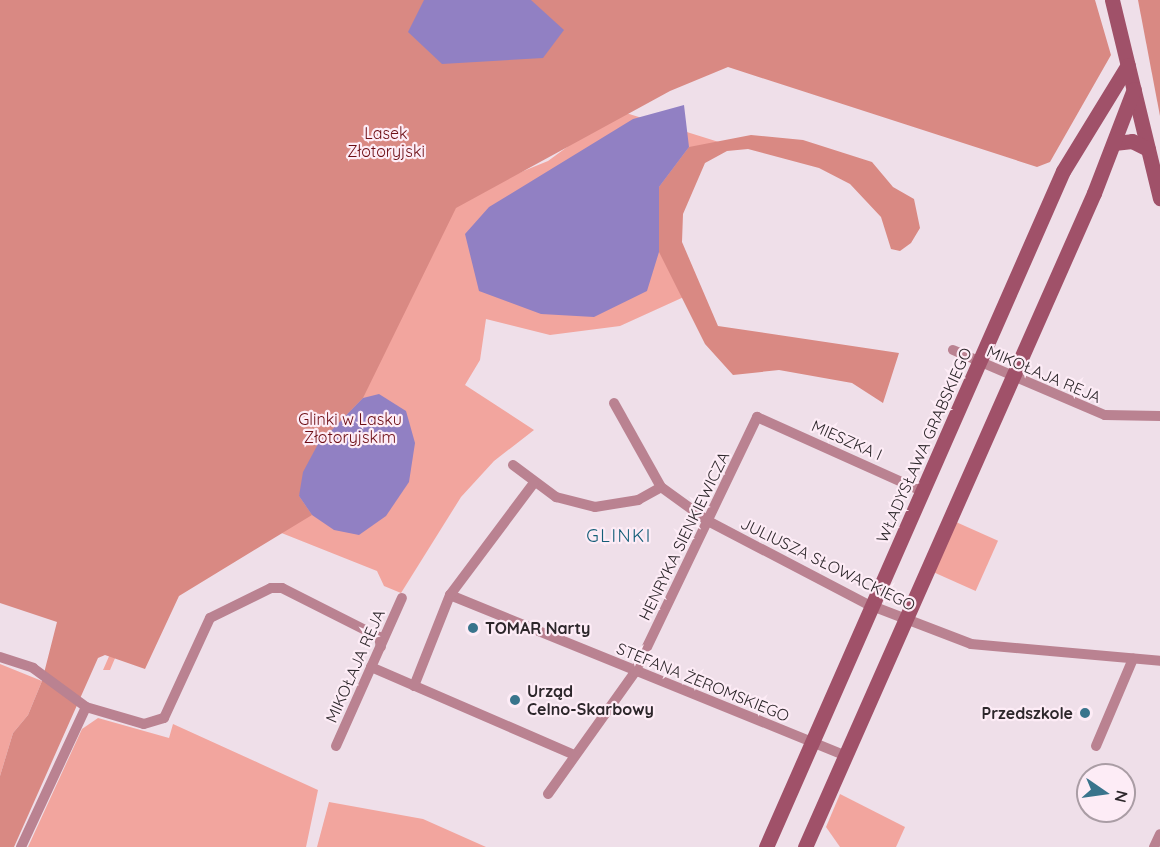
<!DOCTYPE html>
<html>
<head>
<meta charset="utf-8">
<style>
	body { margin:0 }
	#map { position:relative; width:1160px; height:847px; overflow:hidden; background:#efdfe9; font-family:Quicksand,sans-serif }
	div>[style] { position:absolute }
	.green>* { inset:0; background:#f2a59e; transform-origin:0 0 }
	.forest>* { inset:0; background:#d98983 }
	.water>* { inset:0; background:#9180c3 }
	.street>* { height:10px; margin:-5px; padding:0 5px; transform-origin:5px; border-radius:5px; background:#ba8291 }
	.secondary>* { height:15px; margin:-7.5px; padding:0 7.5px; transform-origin:7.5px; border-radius:7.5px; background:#a05169 }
	.dots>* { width:16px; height:16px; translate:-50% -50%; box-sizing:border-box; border:3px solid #fdecf6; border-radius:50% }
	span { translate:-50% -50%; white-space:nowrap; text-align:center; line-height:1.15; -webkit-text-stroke:4.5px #fdecf6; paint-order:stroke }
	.park-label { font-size:16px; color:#6d0d14 }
	.street-label { font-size:16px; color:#2d272b }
	.poi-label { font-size:16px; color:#2d272b; font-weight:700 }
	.left { translate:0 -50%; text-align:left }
	.right { translate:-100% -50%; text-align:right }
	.neighbourhood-label { font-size:18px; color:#145e78; letter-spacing:1.5px }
	.north { position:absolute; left:1076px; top:763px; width:60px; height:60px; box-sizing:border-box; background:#fdecf6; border:2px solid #aa9da5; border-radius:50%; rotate:103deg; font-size:16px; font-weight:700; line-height:24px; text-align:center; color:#2d272b }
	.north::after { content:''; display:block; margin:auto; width:21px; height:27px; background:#39748c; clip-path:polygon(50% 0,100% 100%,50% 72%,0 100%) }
</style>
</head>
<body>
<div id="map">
	<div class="green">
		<div style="clip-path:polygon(594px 103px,722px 143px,675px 177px,667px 221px,697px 291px,620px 326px,550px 335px,486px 319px,480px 360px,465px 385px,534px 430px,494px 461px,461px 497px,401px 593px,384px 586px,377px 571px,274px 530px,135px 611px,110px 670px,103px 670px,279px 270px,548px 161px,578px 139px)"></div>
		<div style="left:956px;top:522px;width:46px;height:55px;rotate:24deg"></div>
		<div style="clip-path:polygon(0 664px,42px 681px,28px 715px,13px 733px,0 776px)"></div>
		<div style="clip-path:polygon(98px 718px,169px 738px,173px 724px,318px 790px,306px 847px,28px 847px,82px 729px)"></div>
		<div style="clip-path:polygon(840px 794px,905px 827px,896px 847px,840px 847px,826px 827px)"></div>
		<div style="clip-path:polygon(329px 802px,423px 819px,486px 847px,317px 847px)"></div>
	</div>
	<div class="forest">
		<div style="clip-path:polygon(0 0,1095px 0,1111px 55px,1050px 162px,1037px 167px,728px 67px,670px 91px,456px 208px,363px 398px,318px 444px,299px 496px,312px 515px,179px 596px,145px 669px,105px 655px,98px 658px,14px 847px,0 847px,0 776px,13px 733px,28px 715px,42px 681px,57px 622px,0 603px)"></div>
		<div style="clip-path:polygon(1138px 0,1160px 0,1160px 116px)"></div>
		<div style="clip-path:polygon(751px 135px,803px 140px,872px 162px,893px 187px,914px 199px,920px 228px,911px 243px,900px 251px,891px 249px,881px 217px,850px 184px,819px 168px,748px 149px,727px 151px,705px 163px,683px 214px,682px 242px,718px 326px,899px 353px,883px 403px,852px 383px,779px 370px,733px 375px,705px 344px,659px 252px,659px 187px,689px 147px)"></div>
	</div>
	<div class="water">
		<div style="clip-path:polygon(424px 0,531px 0,564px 30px,543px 58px,442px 64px,408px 32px)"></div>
		<div style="clip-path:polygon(684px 105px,689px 147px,659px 187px,659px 252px,647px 291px,594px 317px,541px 314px,479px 291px,465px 234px,489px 207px,633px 119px)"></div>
		<div style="clip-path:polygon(379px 394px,406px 411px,415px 443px,409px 482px,386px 516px,359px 535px,334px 530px,312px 515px,299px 496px,303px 472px,318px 444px,363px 398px)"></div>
	</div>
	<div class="street">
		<div style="left:953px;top:350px;width:165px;rotate:23.2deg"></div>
		<div style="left:1105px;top:415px;width:55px;rotate:1deg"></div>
		<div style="left:614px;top:403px;width:96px;rotate:60.8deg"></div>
		<div style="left:661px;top:487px;width:58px;rotate:35.9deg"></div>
		<div style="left:708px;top:521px;width:179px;rotate:27.6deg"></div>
		<div style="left:867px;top:604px;width:111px;rotate:21deg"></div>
		<div style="left:971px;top:644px;width:190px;rotate:5.1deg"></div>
		<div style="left:513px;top:465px;width:54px;rotate:36.7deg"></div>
		<div style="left:556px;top:497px;width:40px;rotate:14.4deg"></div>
		<div style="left:595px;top:507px;width:44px;rotate:-9.2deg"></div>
		<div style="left:638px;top:500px;width:26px;rotate:-29deg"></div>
		<div style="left:450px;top:595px;width:426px;rotate:22.1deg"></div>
		<div style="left:0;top:657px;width:35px;rotate:18deg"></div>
		<div style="left:33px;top:668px;width:66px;rotate:36.3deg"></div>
		<div style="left:86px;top:707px;width:60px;rotate:16.3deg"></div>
		<div style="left:144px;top:724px;width:21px;rotate:-17deg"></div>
		<div style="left:164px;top:718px;width:110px;rotate:-65.3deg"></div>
		<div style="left:210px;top:618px;width:68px;rotate:-26.2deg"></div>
		<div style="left:271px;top:588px;width:11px"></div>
		<div style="left:282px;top:588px;width:109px;rotate:26.8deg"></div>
		<div style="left:379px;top:637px;width:10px;rotate:79deg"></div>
		<div style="left:371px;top:667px;width:221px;rotate:23.4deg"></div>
		<div style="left:414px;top:686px;width:98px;rotate:-68.4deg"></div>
		<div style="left:450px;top:595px;width:139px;rotate:-53.2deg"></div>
		<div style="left:336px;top:746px;width:162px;rotate:-66deg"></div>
		<div style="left:1096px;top:746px;width:95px;rotate:-67deg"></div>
		<div style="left:548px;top:794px;width:150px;rotate:-54.5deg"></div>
		<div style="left:635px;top:672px;width:283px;rotate:-64.4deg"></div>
		<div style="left:757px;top:417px;width:183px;rotate:24.2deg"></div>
		<div style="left:21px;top:847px;width:154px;rotate:-65.1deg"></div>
		<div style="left:1154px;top:847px;width:14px;rotate:-65deg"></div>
	</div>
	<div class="secondary">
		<div style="left:1112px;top:0;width:204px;rotate:76.4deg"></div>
		<div style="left:1114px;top:143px;width:18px;rotate:-6deg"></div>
		<div style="left:1132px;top:141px;width:18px;rotate:27deg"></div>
		<div style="left:766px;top:847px;width:738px;rotate:-66.28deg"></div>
		<div style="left:1063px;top:171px;width:124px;rotate:-58.5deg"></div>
		<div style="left:805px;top:847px;width:715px;rotate:-66.16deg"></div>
		<div style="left:1094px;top:193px;width:111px;rotate:-69deg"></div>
	</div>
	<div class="dots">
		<div style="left:473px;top:628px;background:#39748c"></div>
		<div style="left:515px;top:700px;background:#39748c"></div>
		<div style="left:1085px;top:713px;background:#39748c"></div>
	</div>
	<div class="park-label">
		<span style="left:386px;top:142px">Lasek<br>Złotoryjski</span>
		<span style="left:350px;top:428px">Glinki w Lasku<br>Złotoryjskim</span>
	</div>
	<div class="street-label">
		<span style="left:1044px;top:374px;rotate:23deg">MIKOŁAJA REJA</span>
		<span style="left:847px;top:440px;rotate:24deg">MIESZKA I</span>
		<span style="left:924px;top:445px;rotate:-66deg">WŁADYSŁAWA GRABSKIEGO</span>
		<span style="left:684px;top:536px;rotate:-64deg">HENRYKA SIENKIEWICZA</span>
		<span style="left:828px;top:564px;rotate:26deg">JULIUSZA SŁOWACKIEGO</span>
		<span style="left:355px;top:666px;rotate:-66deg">MIKOŁAJA REJA</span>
		<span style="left:703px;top:682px;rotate:22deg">STEFANA ŻEROMSKIEGO</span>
	</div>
	<div class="poi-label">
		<span class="left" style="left:485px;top:628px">TOMAR Narty</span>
		<span class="left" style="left:527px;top:700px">Urząd<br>Celno-Skarbowy</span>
		<span class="right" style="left:1073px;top:713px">Przedszkole</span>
	</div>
	<div class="neighbourhood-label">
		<span style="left:619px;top:536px">GLINKI</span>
	</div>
	<div class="north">N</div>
</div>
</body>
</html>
